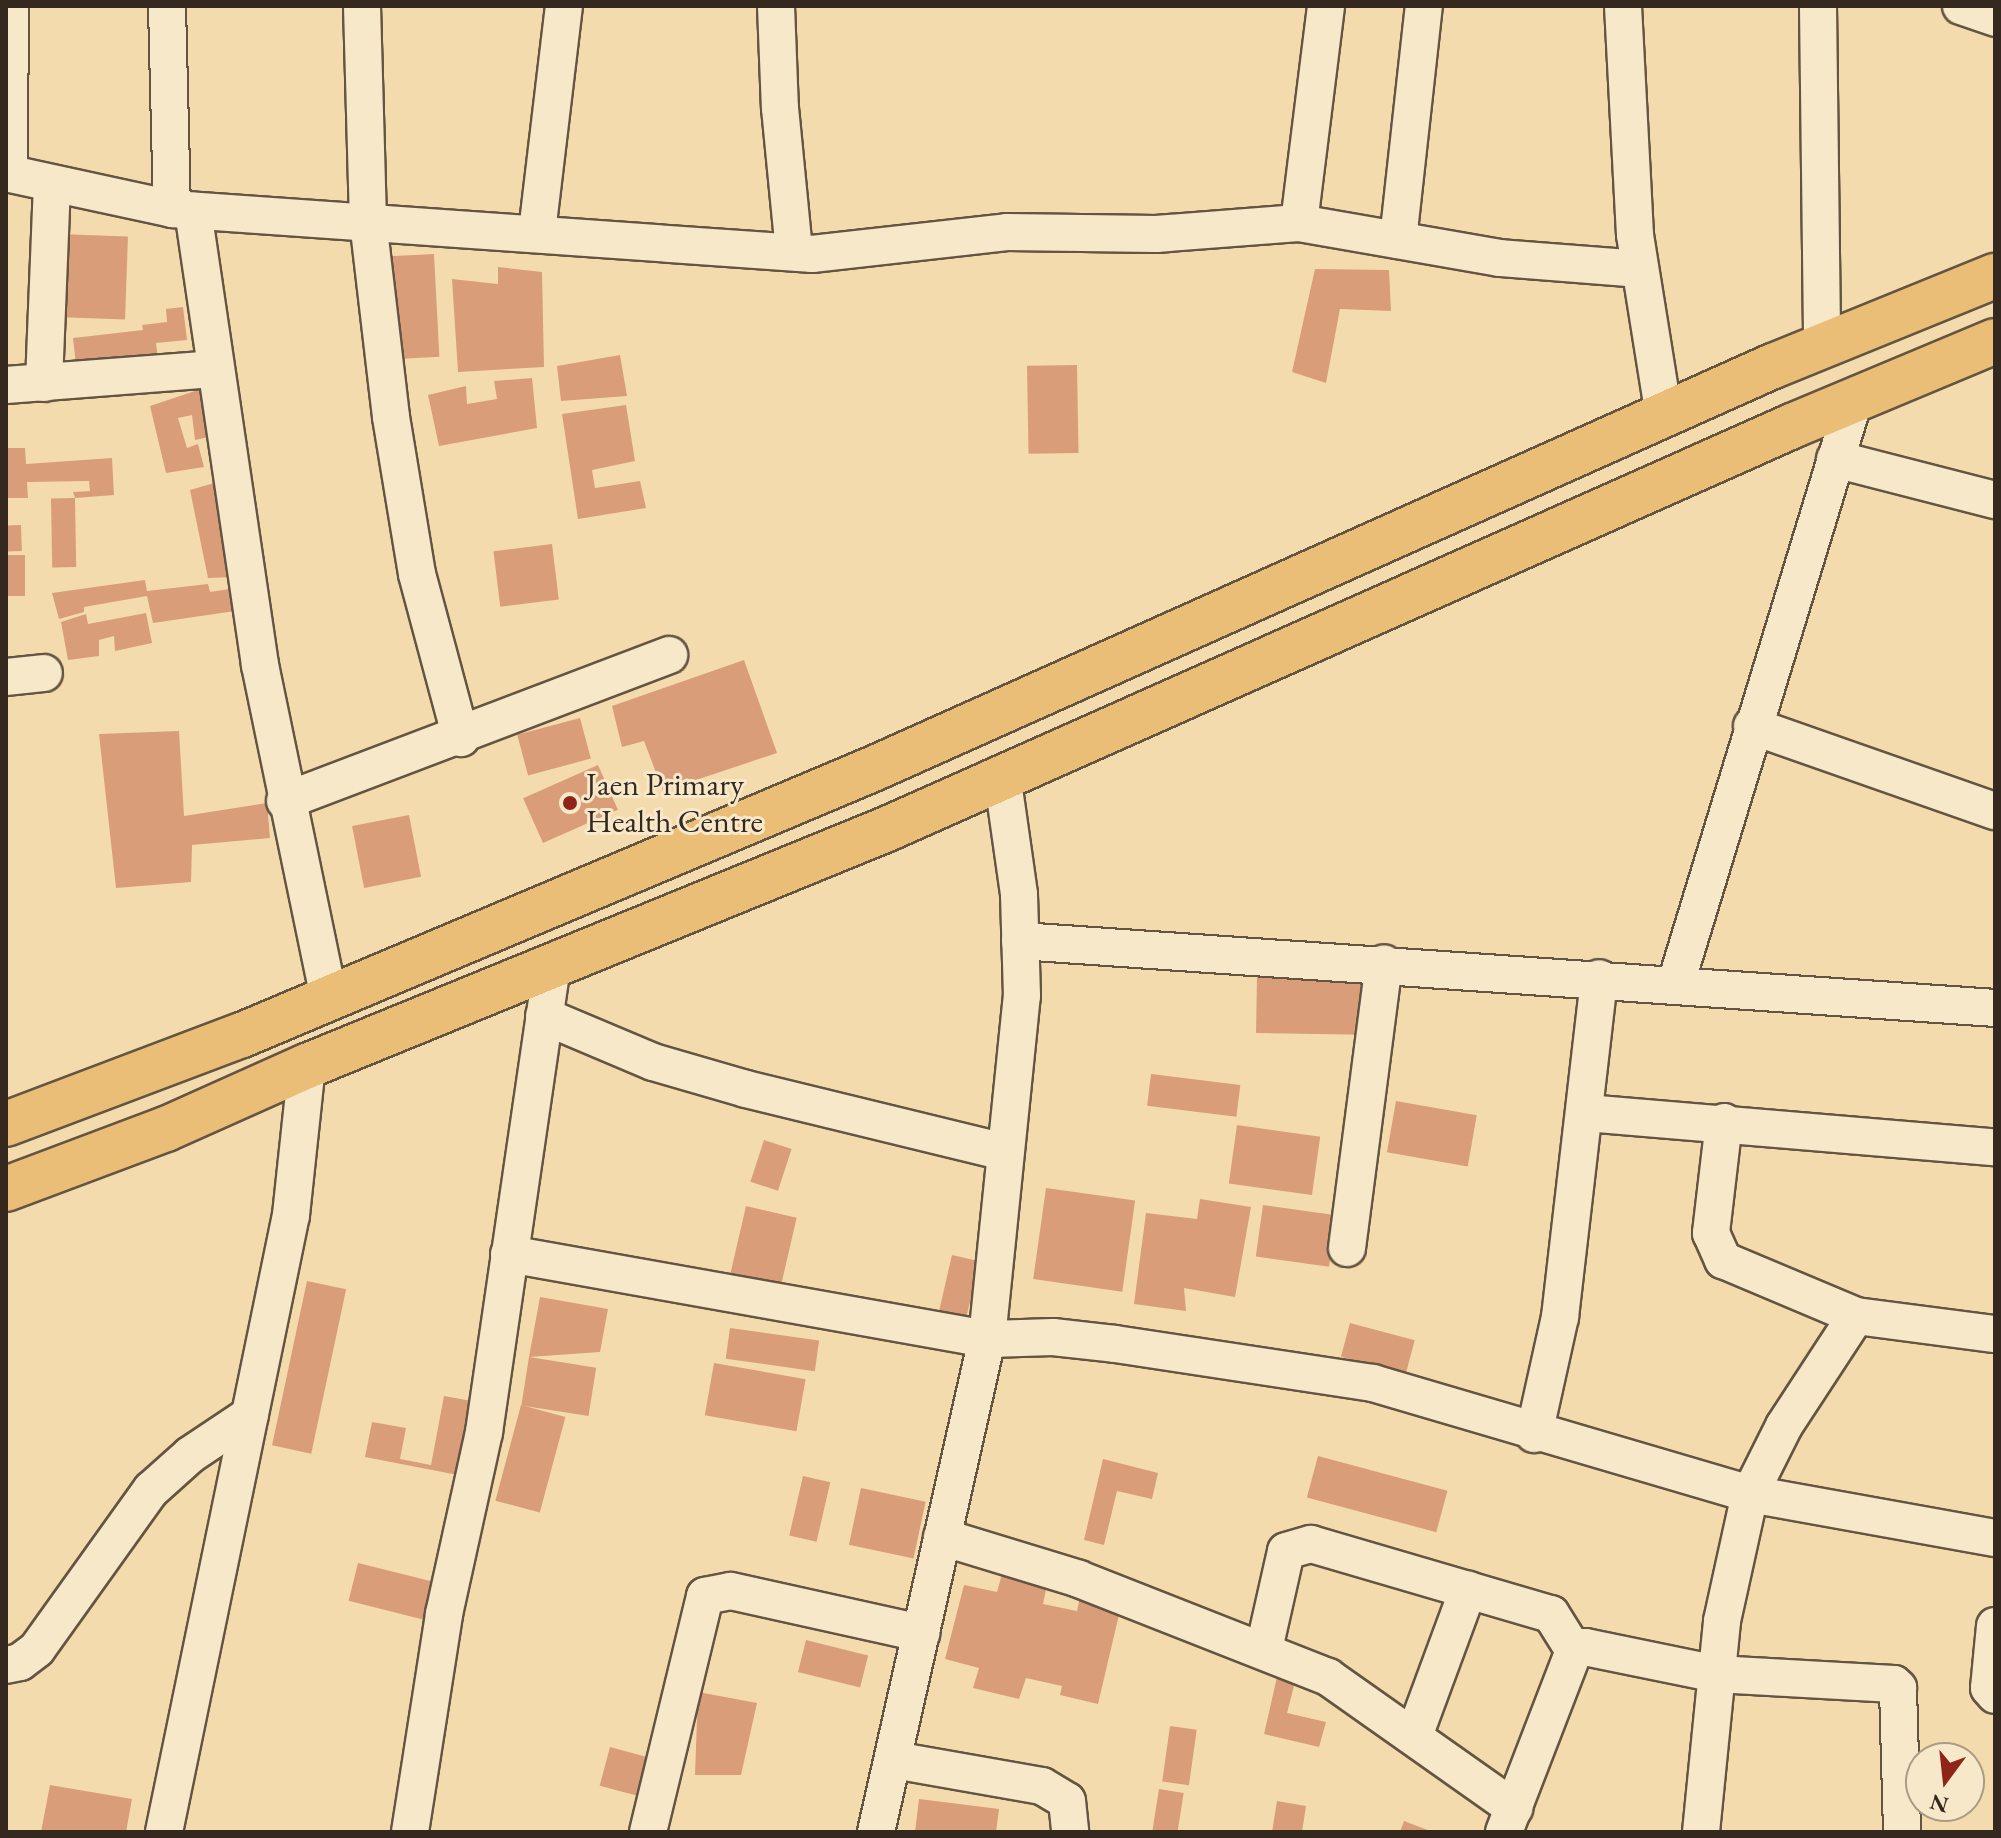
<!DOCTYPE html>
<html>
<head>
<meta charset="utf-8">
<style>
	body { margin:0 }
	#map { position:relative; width:2001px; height:1838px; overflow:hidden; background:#f4dbad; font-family:"EB Garamond",serif }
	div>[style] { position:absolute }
	.building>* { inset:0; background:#d99d7a; transform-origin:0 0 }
	.roads { filter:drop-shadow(2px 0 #645542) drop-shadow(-2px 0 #645542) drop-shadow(0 2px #645542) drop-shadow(0 -2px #645542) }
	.street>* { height:36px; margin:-18px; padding:0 18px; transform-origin:18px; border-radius:18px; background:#f8e8ca }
	.primary>* { height:44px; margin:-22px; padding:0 22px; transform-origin:22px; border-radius:22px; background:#eabe76 }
	.dots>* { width:22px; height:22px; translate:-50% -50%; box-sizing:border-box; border:4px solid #f8e8ca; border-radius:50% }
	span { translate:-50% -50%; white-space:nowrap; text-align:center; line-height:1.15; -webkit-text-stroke:6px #f8e8ca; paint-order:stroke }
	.poi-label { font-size:32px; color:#34281f }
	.left { translate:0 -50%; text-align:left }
	.frame { position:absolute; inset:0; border:8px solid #34281f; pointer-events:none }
	.north { position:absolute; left:1905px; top:1742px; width:80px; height:80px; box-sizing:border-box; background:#f8e8ca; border:2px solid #aa9b86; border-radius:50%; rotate:195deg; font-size:22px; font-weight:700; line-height:32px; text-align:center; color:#34281f }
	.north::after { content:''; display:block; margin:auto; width:28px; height:36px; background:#8f2418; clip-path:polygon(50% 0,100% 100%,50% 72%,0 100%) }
</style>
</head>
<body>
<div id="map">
	<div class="building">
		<div style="left:58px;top:234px;width:70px;height:83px;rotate:2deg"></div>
		<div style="left:434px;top:254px;width:103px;height:50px;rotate:87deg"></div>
		<div style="clip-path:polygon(498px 267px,542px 272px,544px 367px,458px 372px,452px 279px,498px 284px)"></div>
		<div style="clip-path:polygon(1315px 269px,1389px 270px,1391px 311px,1340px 309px,1326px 383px,1292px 372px)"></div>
		<div style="clip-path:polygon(183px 307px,187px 340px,156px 343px,158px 359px,77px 374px,73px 338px,143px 330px,142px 325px,167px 322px,166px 309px)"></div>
		<div style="clip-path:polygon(620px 355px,627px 396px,561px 401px,557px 366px)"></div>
		<div style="left:1077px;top:365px;width:88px;height:50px;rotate:89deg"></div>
		<div style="clip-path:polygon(532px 378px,537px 428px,439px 446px,428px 395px,466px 386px,467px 404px,497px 399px,494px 381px)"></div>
		<div style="clip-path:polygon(204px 388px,218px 435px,195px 440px,192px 415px,178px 418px,187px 448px,198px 444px,204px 467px,166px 473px,150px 406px)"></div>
		<div style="clip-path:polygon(626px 405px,635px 461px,592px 470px,595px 488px,640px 481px,646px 508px,578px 519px,562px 414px)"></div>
		<div style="clip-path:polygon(6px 448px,25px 448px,26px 464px,112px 458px,114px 495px,75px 498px,73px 492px,90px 491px,89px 481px,27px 482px,28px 498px,6px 498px)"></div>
		<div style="clip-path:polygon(221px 481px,236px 577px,208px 578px,190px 490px)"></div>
		<div style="left:75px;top:498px;width:69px;height:24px;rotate:89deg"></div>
		<div style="left:21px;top:525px;width:26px;height:15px;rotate:88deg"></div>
		<div style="left:552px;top:544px;width:56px;height:59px;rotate:83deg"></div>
		<div style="left:25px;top:555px;width:41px;height:19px;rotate:90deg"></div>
		<div style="clip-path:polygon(145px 580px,147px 591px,208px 584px,210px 592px,236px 588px,242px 610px,153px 623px,147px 596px,84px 607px,84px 612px,59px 619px,52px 593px)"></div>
		<div style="clip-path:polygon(146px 613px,152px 643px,115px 651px,114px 636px,99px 640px,99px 656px,68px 660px,61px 622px,86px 614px,88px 624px)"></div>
		<div style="clip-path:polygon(744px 660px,777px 753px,663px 791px,644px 741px,622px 747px,612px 706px)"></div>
		<div style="left:580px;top:718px;width:42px;height:65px;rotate:75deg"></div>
		<div style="clip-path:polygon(179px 731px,184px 816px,267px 803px,270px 838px,192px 845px,191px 882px,116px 888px,99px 734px)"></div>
		<div style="left:598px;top:765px;width:49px;height:82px;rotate:66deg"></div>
		<div style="left:409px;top:815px;width:63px;height:58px;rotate:79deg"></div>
		<div style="left:1257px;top:977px;width:106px;height:56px;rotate:1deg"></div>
		<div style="left:1151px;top:1074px;width:90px;height:32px;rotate:7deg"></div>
		<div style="left:1396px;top:1101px;width:82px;height:52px;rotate:10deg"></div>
		<div style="left:1237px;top:1125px;width:84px;height:59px;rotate:8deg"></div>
		<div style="left:764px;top:1140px;width:29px;height:44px;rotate:18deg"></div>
		<div style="left:1046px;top:1188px;width:90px;height:92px;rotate:8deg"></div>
		<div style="clip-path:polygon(1200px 1199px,1251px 1207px,1235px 1297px,1184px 1288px,1186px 1311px,1134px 1304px,1146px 1213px,1197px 1219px)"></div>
		<div style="left:1263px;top:1205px;width:74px;height:52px;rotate:8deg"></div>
		<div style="left:746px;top:1206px;width:52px;height:77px;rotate:13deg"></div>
		<div style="left:952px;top:1255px;width:28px;height:66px;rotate:13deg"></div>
		<div style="left:307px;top:1281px;width:40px;height:168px;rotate:12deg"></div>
		<div style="clip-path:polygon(540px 1297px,608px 1309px,600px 1352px,529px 1357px)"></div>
		<div style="left:1350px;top:1323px;width:67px;height:35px;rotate:15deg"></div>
		<div style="left:730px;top:1328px;width:90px;height:31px;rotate:8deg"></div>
		<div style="left:529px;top:1357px;width:68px;height:49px;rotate:9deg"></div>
		<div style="left:714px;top:1363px;width:93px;height:53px;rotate:10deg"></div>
		<div style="clip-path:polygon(444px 1396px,477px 1402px,463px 1476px,365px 1457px,372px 1422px,406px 1428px,400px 1459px,431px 1465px)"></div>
		<div style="left:521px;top:1405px;width:46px;height:99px;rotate:15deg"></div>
		<div style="left:1318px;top:1456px;width:134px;height:43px;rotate:15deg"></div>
		<div style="clip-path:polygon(1103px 1459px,1158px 1473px,1152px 1499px,1117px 1491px,1104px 1545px,1084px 1540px)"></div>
		<div style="left:803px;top:1476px;width:28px;height:61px;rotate:13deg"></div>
		<div style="left:861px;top:1488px;width:66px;height:58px;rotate:12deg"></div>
		<div style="left:358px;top:1563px;width:87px;height:39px;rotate:14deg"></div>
		<div style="clip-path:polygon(1002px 1574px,1047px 1585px,1043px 1604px,1077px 1611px,1081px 1592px,1122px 1602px,1098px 1704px,1060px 1695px,1062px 1686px,1026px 1678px,1019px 1699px,973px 1688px,979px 1668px,945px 1659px,964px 1585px,997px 1592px)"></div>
		<div style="left:806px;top:1640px;width:64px;height:33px;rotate:14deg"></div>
		<div style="clip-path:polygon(1277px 1677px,1295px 1682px,1287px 1713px,1326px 1722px,1319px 1747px,1264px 1734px)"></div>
		<div style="clip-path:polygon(698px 1692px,757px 1703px,741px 1775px,695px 1775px)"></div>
		<div style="left:1170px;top:1726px;width:27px;height:56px;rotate:8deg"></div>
		<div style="left:610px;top:1747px;width:43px;height:40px;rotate:15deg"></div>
		<div style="clip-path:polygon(50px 1785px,132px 1799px,126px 1832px,41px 1832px)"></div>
		<div style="left:1159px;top:1789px;width:25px;height:43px;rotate:9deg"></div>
		<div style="clip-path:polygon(919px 1799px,999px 1809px,996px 1832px,915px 1832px)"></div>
		<div style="clip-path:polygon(1277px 1801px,1306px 1806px,1302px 1832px,1272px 1832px)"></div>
		<div style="clip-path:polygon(1404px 1821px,1433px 1832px,1400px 1832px)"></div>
	</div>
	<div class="roads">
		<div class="street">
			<div style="left:167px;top:6px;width:203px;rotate:88.6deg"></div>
			<div style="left:362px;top:6px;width:215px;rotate:88.4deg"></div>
			<div style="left:368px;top:221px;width:197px;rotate:83.3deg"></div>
			<div style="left:391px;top:417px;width:159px;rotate:80.6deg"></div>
			<div style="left:417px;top:574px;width:170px;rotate:75deg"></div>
			<div style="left:776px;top:6px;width:102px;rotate:87.8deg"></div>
			<div style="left:780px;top:108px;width:145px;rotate:84.4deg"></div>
			<div style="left:1623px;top:6px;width:229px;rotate:87deg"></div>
			<div style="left:1635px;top:235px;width:183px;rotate:80.9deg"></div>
			<div style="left:1818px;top:6px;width:340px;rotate:89.3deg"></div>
			<div style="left:1961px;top:6px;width:36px;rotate:19deg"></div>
			<div style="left:6px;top:173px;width:170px;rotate:12.2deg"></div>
			<div style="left:172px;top:209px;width:642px;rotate:4.02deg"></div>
			<div style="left:812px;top:254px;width:196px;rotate:-6.4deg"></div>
			<div style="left:1007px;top:232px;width:149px;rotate:0.8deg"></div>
			<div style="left:1156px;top:234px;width:143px;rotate:-4.4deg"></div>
			<div style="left:1299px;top:223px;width:204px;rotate:9.9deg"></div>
			<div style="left:1500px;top:258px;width:139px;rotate:4.5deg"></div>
			<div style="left:9px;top:173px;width:167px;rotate:-89.7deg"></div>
			<div style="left:193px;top:211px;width:459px;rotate:81.6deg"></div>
			<div style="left:260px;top:665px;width:340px;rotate:78.3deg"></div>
			<div style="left:1299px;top:223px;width:219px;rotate:-82.9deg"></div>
			<div style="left:537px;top:232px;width:228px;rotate:-83.2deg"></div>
			<div style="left:1398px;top:240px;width:235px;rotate:-83.7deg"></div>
			<div style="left:44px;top:383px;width:199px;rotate:-87.7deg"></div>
			<div style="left:6px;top:385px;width:209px;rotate:-4.4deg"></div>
			<div style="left:1835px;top:459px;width:165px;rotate:14.4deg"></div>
			<div style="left:6px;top:677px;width:38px;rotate:-6deg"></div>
			<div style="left:1752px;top:726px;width:257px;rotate:19.3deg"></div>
			<div style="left:285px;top:801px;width:411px;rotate:-20.8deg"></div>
			<div style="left:1020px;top:941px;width:977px;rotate:3.93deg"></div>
			<div style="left:1676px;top:983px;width:610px;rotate:-73.02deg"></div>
			<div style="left:544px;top:1016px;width:118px;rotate:22.9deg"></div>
			<div style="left:653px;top:1062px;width:97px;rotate:16.2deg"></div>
			<div style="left:746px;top:1089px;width:267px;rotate:13.7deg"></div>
			<div style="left:1586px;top:1113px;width:410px;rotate:4.8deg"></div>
			<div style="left:1724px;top:1122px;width:112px;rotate:96.7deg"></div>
			<div style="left:1711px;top:1233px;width:30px;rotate:66deg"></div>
			<div style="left:1723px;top:1260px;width:144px;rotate:22.8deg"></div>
			<div style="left:1856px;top:1316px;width:140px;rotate:7.4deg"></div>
			<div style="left:1347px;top:1248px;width:287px;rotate:-82.6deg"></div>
			<div style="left:509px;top:1254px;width:485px;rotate:10.1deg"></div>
			<div style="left:987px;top:1339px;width:66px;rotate:-1.7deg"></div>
			<div style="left:1053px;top:1337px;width:62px;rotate:6.4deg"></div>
			<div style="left:1115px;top:1344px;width:261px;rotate:8.6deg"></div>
			<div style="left:1373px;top:1383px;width:393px;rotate:16.4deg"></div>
			<div style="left:1750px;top:1494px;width:249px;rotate:10.2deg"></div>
			<div style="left:1534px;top:1434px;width:120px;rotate:-77.5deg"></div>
			<div style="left:1560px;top:1317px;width:341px;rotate:-83.4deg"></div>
			<div style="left:942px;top:1537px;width:143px;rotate:17deg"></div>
			<div style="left:1079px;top:1579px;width:268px;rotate:21.5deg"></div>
			<div style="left:1328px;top:1677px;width:228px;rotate:35.2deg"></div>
			<div style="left:1995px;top:1626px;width:62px;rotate:95.5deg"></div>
			<div style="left:1989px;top:1688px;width:9px;rotate:49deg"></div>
			<div style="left:1264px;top:1649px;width:100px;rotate:-77.3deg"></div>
			<div style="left:1286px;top:1551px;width:26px;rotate:-16deg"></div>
			<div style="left:1311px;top:1544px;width:250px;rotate:16.3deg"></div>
			<div style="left:1551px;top:1614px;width:44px;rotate:58.1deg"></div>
			<div style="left:6px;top:1665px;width:14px;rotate:-12deg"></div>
			<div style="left:20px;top:1662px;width:21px;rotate:-37deg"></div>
			<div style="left:37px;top:1649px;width:196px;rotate:-54.4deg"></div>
			<div style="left:151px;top:1490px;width:52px;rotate:-41.9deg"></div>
			<div style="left:190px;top:1455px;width:72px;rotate:-33.7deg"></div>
			<div style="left:1414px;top:1736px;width:156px;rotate:-69.7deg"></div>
			<div style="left:894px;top:1760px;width:150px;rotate:10deg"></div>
			<div style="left:1042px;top:1786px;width:29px;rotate:31deg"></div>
			<div style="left:1067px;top:1801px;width:31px;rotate:84deg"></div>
			<div style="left:164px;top:1832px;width:630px;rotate:-78.37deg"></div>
			<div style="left:291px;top:1215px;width:150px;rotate:-83.9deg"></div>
			<div style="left:410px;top:1832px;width:221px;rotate:-81.1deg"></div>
			<div style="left:444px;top:1614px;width:186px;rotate:-77.6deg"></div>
			<div style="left:484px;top:1432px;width:470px;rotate:-81.7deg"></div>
			<div style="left:648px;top:1832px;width:243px;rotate:-76.4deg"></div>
			<div style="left:705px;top:1596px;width:26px;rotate:-11deg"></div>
			<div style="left:731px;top:1591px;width:195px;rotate:12.5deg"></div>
			<div style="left:876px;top:1832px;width:505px;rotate:-77.31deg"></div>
			<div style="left:987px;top:1339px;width:345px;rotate:-84.2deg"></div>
			<div style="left:1022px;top:996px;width:102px;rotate:-91.7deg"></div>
			<div style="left:1019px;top:894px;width:120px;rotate:-98.1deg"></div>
			<div style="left:1504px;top:1832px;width:194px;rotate:-68.9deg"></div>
			<div style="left:1574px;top:1651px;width:12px;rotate:-20deg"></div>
			<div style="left:1585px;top:1647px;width:134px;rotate:11.6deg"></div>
			<div style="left:1716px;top:1674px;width:178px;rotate:3.2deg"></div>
			<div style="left:1894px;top:1684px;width:6px;rotate:45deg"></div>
			<div style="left:1898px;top:1688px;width:144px;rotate:88.4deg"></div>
			<div style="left:1701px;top:1832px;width:212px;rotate:-84.3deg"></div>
			<div style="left:1722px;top:1621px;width:130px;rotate:-77.6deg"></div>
			<div style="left:1750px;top:1494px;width:76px;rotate:-63.4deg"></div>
			<div style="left:1784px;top:1426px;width:131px;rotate:-56.8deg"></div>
		</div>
		<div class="primary">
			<div style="left:6px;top:1124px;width:252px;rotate:-20.7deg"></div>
			<div style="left:242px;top:1035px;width:687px;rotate:-22.87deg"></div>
			<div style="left:875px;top:768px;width:984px;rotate:-24.12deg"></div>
			<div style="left:1773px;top:366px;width:240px;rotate:-22.1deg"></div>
			<div style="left:6px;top:1189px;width:171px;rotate:-20.6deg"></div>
			<div style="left:166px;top:1129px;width:154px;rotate:-24.1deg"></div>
			<div style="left:307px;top:1066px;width:627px;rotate:-22.23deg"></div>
			<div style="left:887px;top:829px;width:991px;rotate:-24deg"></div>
			<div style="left:1792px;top:426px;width:220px;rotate:-22.7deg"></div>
		</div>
	</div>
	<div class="dots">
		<div style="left:570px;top:803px;background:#8f2418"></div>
	</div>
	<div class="poi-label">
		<span class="left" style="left:586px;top:803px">Jaen Primary<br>Health Centre</span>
	</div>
	<div class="frame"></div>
	<div class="north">N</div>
</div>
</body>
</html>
